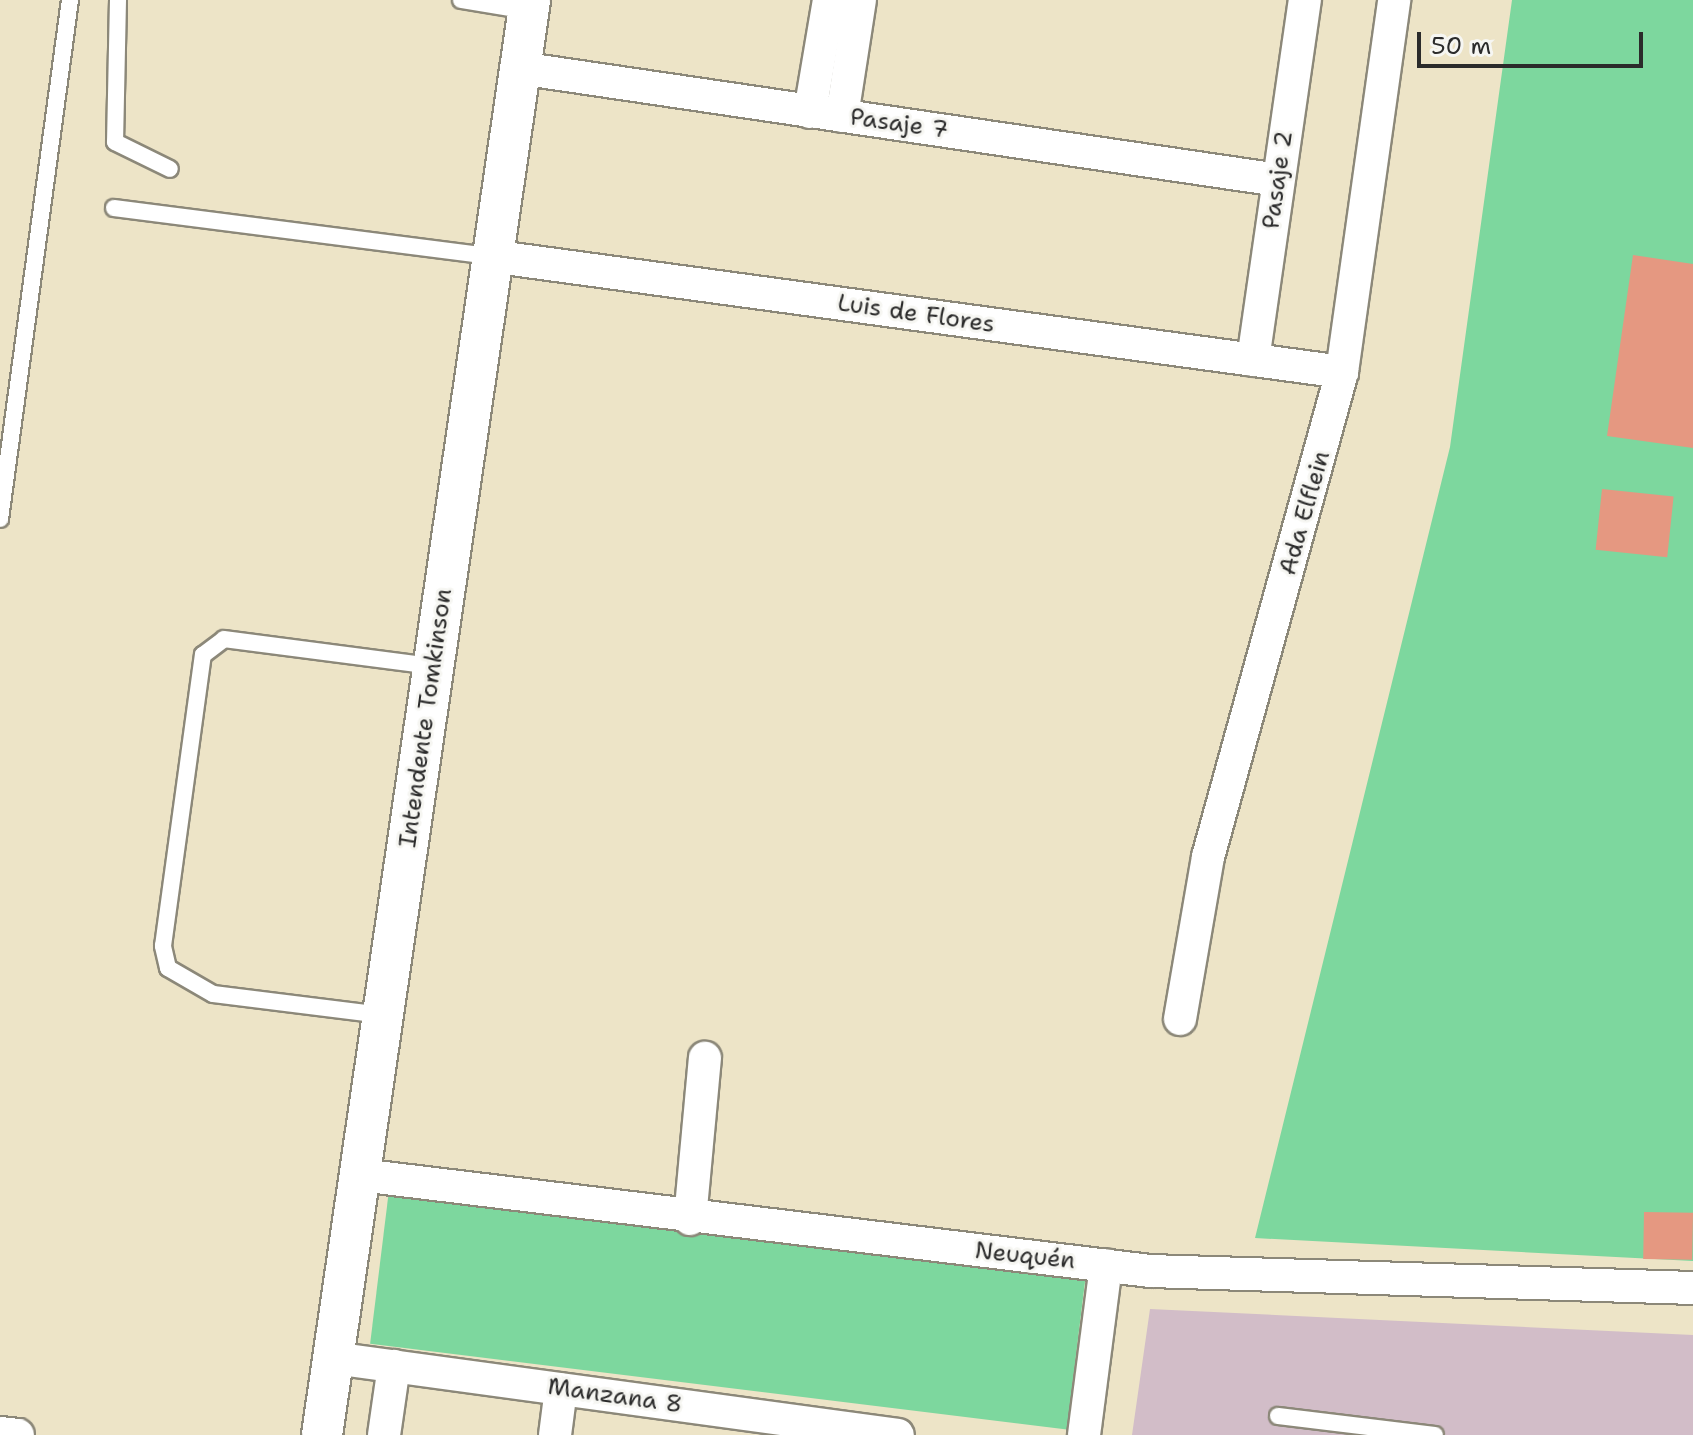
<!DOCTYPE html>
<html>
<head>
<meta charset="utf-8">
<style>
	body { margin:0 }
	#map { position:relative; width:1693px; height:1435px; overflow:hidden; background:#ede4c7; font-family:"Shantell Sans",sans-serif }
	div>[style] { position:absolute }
	.industrial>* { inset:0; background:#d2bdc8 }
	.green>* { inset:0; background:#7dd79e; transform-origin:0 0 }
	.building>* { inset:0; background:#e59881; transform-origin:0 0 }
	.roads { filter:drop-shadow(2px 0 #8c8879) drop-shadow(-2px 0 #8c8879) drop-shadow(0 2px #8c8879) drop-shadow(0 -2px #8c8879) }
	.service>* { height:16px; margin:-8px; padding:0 8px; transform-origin:8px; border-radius:8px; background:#fff }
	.minor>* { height:32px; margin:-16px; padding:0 16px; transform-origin:16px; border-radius:16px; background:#fff }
	.tertiary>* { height:40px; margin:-20px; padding:0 20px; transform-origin:20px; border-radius:20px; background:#fff }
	span { translate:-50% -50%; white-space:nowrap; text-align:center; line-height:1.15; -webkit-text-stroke:6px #f6f6f2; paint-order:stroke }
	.street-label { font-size:24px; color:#2b2b2b }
	.scale { position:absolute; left:1417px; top:32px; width:226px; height:36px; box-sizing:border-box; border:4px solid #2b2b2b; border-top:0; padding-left:10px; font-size:24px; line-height:28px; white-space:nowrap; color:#2b2b2b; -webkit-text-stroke:6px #f6f6f2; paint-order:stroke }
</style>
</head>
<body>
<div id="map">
	<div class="industrial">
		<div style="clip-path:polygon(1150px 1309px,1693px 1335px,1693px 1435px,1132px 1435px)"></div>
	</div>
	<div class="green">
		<div style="clip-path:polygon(1512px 0,1693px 0,1693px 1261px,1255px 1238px,1450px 447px)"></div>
		<div style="left:389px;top:1190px;width:702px;height:155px;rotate:7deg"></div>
	</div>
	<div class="building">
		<div style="clip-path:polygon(1633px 255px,1693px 264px,1693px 448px,1607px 436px)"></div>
		<div style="left:1602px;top:489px;width:72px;height:61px;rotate:6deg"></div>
		<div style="left:1644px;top:1212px;width:49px;height:47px;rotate:1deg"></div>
	</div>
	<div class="roads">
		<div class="service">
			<div style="left:118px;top:0;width:142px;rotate:91.2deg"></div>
			<div style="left:115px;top:142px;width:61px;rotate:26.1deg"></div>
			<div style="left:461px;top:0;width:68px;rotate:9.3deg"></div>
			<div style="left:114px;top:208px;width:379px;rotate:7.3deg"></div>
			<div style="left:0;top:519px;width:524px;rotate:-82.32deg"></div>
			<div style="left:382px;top:1015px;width:170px;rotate:-172.9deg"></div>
			<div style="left:213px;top:994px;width:52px;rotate:-150deg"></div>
			<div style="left:168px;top:968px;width:23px;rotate:-103deg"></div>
			<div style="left:163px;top:946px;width:294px;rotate:-82.2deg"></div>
			<div style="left:203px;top:655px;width:26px;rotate:-37deg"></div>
			<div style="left:224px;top:639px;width:210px;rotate:7.4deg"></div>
			<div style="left:1278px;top:1416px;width:158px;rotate:6.9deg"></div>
		</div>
		<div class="minor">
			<div style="left:519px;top:68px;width:767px;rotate:8.39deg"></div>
			<div style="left:810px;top:112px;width:114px;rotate:-80.4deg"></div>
			<div style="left:842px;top:116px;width:117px;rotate:-81.2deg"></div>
			<div style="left:490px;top:256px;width:860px;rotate:7.75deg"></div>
			<div style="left:1253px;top:360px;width:364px;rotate:-81.8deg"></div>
			<div style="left:1180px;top:1019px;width:164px;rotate:-80.2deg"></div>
			<div style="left:1208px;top:857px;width:503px;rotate:-74.56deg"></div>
			<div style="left:1342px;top:372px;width:376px;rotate:-82deg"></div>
			<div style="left:360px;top:1175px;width:796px;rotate:6.93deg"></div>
			<div style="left:1150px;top:1271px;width:543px;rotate:1.79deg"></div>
			<div style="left:690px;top:1219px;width:162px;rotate:-84.7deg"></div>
			<div style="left:333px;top:1358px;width:570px;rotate:7.76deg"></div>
			<div style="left:0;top:1433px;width:18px;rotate:6deg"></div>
			<div style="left:384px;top:1435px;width:70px;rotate:-81.8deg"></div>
			<div style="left:555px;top:1435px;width:46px;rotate:-82.6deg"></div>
			<div style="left:1084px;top:1435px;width:171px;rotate:-82.6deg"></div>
		</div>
		<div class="tertiary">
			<div style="left:322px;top:1435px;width:1450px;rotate:-81.75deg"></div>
		</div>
	</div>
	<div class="street-label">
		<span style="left:899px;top:124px;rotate:8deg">Pasaje 7</span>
		<span style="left:1278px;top:180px;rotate:-82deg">Pasaje 2</span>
		<span style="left:916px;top:314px;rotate:8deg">Luis de Flores</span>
		<span style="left:1305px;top:513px;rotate:-74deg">Ada Elflein</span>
		<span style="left:426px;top:718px;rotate:-82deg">Intendente Tomkinson</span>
		<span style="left:1025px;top:1256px;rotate:6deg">Neuquén</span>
		<span style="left:615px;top:1396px;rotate:8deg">Manzana 8</span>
	</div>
	<div class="scale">50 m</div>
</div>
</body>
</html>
